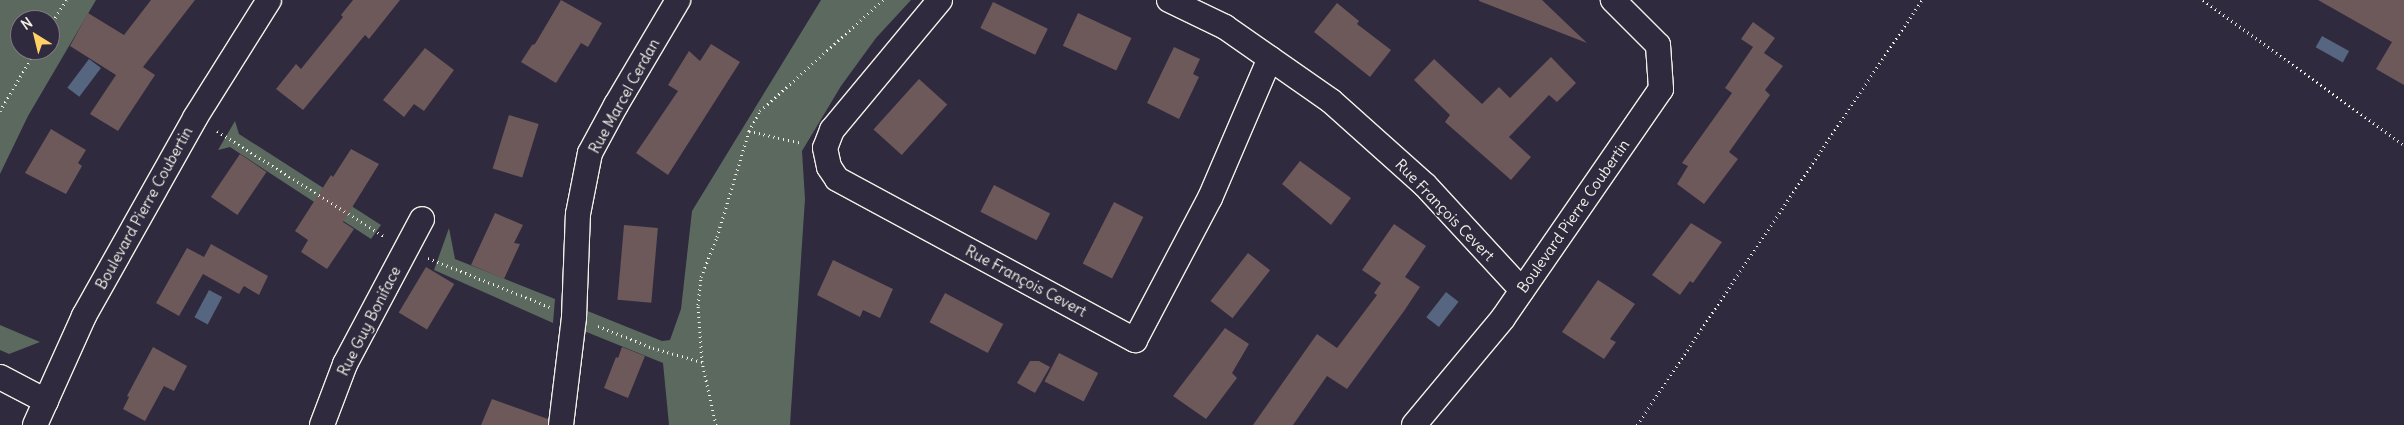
<!DOCTYPE html>
<html>
<head>
<meta charset="utf-8">
<style>
	body { margin:0 }
	#map { position:relative; width:2404px; height:425px; overflow:hidden; background:#2f2a3d; font-family:Delius,sans-serif }
	div>[style] { position:absolute }
	.green>* { inset:0; background:#5b695f }
	.water>* { inset:0; background:#566580; transform-origin:0 0 }
	.building>* { inset:0; background:#6d585a; transform-origin:0 0 }
	.path>* { height:3px; margin-top:-1.5px; transform-origin:0; background:repeating-linear-gradient(90deg,#f4f1e8 0 1px,transparent 0 5px) }
	.roads { filter:drop-shadow(1px 0 #f4f1e8) drop-shadow(-1px 0 #f4f1e8) drop-shadow(0 1px #f4f1e8) drop-shadow(0 -1px #f4f1e8) }
	.street>* { height:24px; margin:-12px; padding:0 12px; transform-origin:12px; border-radius:12px; background:#2f2a3d }
	span { translate:-50% -50%; white-space:nowrap; text-align:center; line-height:1.15; -webkit-text-stroke:4px #2f2a3d; paint-order:stroke }
	.street-label { font-size:15px; color:#f4f1e8 }
	.north { position:absolute; left:10px; top:10px; width:50px; height:50px; box-sizing:border-box; background:#2f2a3d; border:1px solid #7e7a81; border-radius:50%; rotate:324deg; font-size:14px; font-weight:700; line-height:20px; text-align:center; color:#f4f1e8 }
	.north::after { content:''; display:block; margin:auto; width:18px; height:22px; background:#ffd166; clip-path:polygon(50% 0,100% 100%,50% 72%,0 100%) }
</style>
</head>
<body>
<div id="map">
	<div class="green">
		<div style="clip-path:polygon(evenodd,0 0,96px 0,28px 116px,0 174px,0 0,20px 20px,50px 20px,50px 50px,20px 50px,20px 20px)"></div>
		<div style="clip-path:polygon(821px 0,911px 0,876px 38px,841px 86px,802px 151px,805px 199px,790px 425px,669px 425px,663px 363px,584px 331px,585px 310px,662px 341px,670px 340px,681px 309px,692px 211px)"></div>
		<div style="clip-path:polygon(235px 121px,239px 134px,381px 225px,371px 239px,230px 147px,218px 150px)"></div>
		<div style="clip-path:polygon(449px 228px,455px 259px,555px 299px,553px 323px,434px 270px)"></div>
		<div style="clip-path:polygon(0 325px,40px 342px,9px 354px,0 350px)"></div>
	</div>
	<div class="water">
		<div style="left:2322px;top:36px;width:31px;height:13px;rotate:29deg"></div>
		<div style="left:89px;top:59px;width:15px;height:36px;rotate:37deg"></div>
		<div style="left:209px;top:290px;width:15px;height:31px;rotate:28deg"></div>
		<div style="left:1446px;top:292px;width:16px;height:32px;rotate:38deg"></div>
	</div>
	<div class="building">
		<div style="clip-path:polygon(151px 0,195px 0,143px 67px,155px 75px,118px 131px,90px 114px,116px 75px,70px 46px,88px 13px,124px 35px)"></div>
		<div style="clip-path:polygon(353px 0,400px 0,369px 39px,365px 35px,303px 110px,276px 89px,296px 64px,301px 69px,343px 17px,341px 15px)"></div>
		<div style="clip-path:polygon(561px 0,602px 23px,588px 47px,581px 43px,556px 83px,521px 62px,532px 45px,535px 44px)"></div>
		<div style="clip-path:polygon(1479px 0,1542px 0,1587px 43px,1479px 1px)"></div>
		<div style="clip-path:polygon(2318px 0,2404px 0,2404px 85px,2376px 69px,2392px 42px)"></div>
		<div style="left:993px;top:2px;width:61px;height:29px;rotate:26deg"></div>
		<div style="clip-path:polygon(1337px 3px,1359px 21px,1357px 24px,1391px 50px,1370px 77px,1314px 32px)"></div>
		<div style="left:1078px;top:13px;width:59px;height:36px;rotate:25deg"></div>
		<div style="clip-path:polygon(1753px 22px,1775px 38px,1764px 53px,1783px 66px,1765px 90px,1770px 95px,1729px 152px,1738px 159px,1704px 204px,1677px 184px,1688px 166px,1682px 163px,1732px 93px,1725px 88px,1753px 47px,1741px 39px)"></div>
		<div style="clip-path:polygon(711px 44px,740px 62px,668px 175px,636px 153px,678px 91px,668px 85px,689px 51px,700px 61px)"></div>
		<div style="clip-path:polygon(1174px 47px,1200px 59px,1193px 74px,1199px 77px,1179px 119px,1147px 103px)"></div>
		<div style="clip-path:polygon(425px 48px,454px 70px,424px 111px,414px 104px,404px 117px,383px 100px)"></div>
		<div style="clip-path:polygon(1551px 57px,1576px 83px,1557px 102px,1549px 95px,1509px 137px,1531px 157px,1511px 180px,1445px 122px,1450px 115px,1414px 80px,1434px 59px,1482px 104px,1499px 87px,1510px 98px)"></div>
		<div style="left:919px;top:79px;width:38px;height:68px;rotate:42deg"></div>
		<div style="left:509px;top:115px;width:31px;height:56px;rotate:17deg"></div>
		<div style="clip-path:polygon(51px 129px,86px 150px,78px 163px,82px 166px,66px 194px,25px 173px)"></div>
		<div style="clip-path:polygon(351px 149px,379px 164px,343px 222px,354px 229px,327px 269px,301px 252px,308px 240px,295px 231px,331px 175px,333px 177px)"></div>
		<div style="left:240px;top:154px;width:32px;height:52px;rotate:34deg"></div>
		<div style="clip-path:polygon(1300px 161px,1351px 198px,1331px 225px,1282px 184px)"></div>
		<div style="left:994px;top:185px;width:63px;height:30px;rotate:27deg"></div>
		<div style="left:1114px;top:202px;width:33px;height:69px;rotate:27deg"></div>
		<div style="clip-path:polygon(495px 213px,523px 225px,514px 243px,520px 244px,504px 279px,471px 265px)"></div>
		<div style="clip-path:polygon(1691px 223px,1722px 242px,1693px 283px,1690px 281px,1680px 295px,1652px 275px)"></div>
		<div style="clip-path:polygon(1394px 224px,1426px 246px,1405px 277px,1420px 287px,1404px 311px,1347px 389px,1327px 376px,1293px 425px,1253px 425px,1317px 334px,1337px 348px,1377px 295px,1374px 293px,1381px 283px,1362px 270px)"></div>
		<div style="left:624px;top:225px;width:34px;height:75px;rotate:5deg"></div>
		<div style="clip-path:polygon(211px 244px,268px 276px,259px 295px,244px 286px,239px 294px,203px 274px,179px 316px,156px 303px,187px 248px,204px 257px)"></div>
		<div style="left:1248px;top:253px;width:28px;height:61px;rotate:38deg"></div>
		<div style="clip-path:polygon(833px 260px,893px 289px,880px 318px,863px 310px,860px 317px,817px 295px)"></div>
		<div style="left:426px;top:267px;width:33px;height:53px;rotate:31deg"></div>
		<div style="clip-path:polygon(1598px 280px,1635px 304px,1610px 339px,1616px 342px,1604px 359px,1562px 332px)"></div>
		<div style="left:945px;top:293px;width:66px;height:33px;rotate:28deg"></div>
		<div style="clip-path:polygon(1225px 328px,1249px 344px,1232px 373px,1237px 378px,1206px 419px,1173px 396px)"></div>
		<div style="clip-path:polygon(153px 347px,187px 366px,174px 391px,164px 386px,145px 421px,123px 409px,129px 397px,127px 396px)"></div>
		<div style="clip-path:polygon(622px 347px,645px 356px,628px 398px,604px 388px,616px 357px,618px 358px)"></div>
		<div style="left:1059px;top:353px;width:44px;height:32px;rotate:27deg"></div>
		<div style="clip-path:polygon(1030px 361px,1039px 361px,1050px 367px,1035px 393px,1017px 383px)"></div>
		<div style="clip-path:polygon(492px 399px,548px 419px,548px 425px,481px 425px)"></div>
	</div>
	<div class="path">
		<div style="left:2203px;top:0;width:248px;rotate:35.8deg"></div>
		<div style="left:50px;top:26px;width:31px;rotate:-58deg"></div>
		<div style="left:0;top:111px;width:71px;rotate:-59.5deg"></div>
		<div style="left:217px;top:131px;width:199px;rotate:32.2deg"></div>
		<div style="left:749px;top:131px;width:54px;rotate:12.8deg"></div>
		<div style="left:428px;top:258px;width:131px;rotate:21.9deg"></div>
		<div style="left:598px;top:326px;width:59px;rotate:21.8deg"></div>
		<div style="left:653px;top:348px;width:51px;rotate:15.9deg"></div>
		<div style="left:716px;top:425px;width:65px;rotate:-102.5deg"></div>
		<div style="left:702px;top:362px;width:57px;rotate:-94deg"></div>
		<div style="left:698px;top:305px;width:28px;rotate:-84deg"></div>
		<div style="left:701px;top:277px;width:43px;rotate:-68.2deg"></div>
		<div style="left:717px;top:237px;width:111px;rotate:-73.2deg"></div>
		<div style="left:749px;top:131px;width:23px;rotate:-61deg"></div>
		<div style="left:760px;top:111px;width:166px;rotate:-42.1deg"></div>
		<div style="left:1637px;top:425px;width:512px;rotate:-56.15deg"></div>
	</div>
	<div class="roads">
		<div class="street">
			<div style="left:940px;top:0;width:169px;rotate:129.7deg"></div>
			<div style="left:832px;top:130px;width:19px;rotate:111deg"></div>
			<div style="left:825px;top:148px;width:19px;rotate:78deg"></div>
			<div style="left:829px;top:167px;width:14px;rotate:56deg"></div>
			<div style="left:837px;top:179px;width:339px;rotate:28.4deg"></div>
			<div style="left:1135px;top:340px;width:161px;rotate:-62.2deg"></div>
			<div style="left:1210px;top:198px;width:152px;rotate:-66.8deg"></div>
			<div style="left:1169px;top:0;width:62px;rotate:25.7deg"></div>
			<div style="left:1225px;top:27px;width:129px;rotate:34.9deg"></div>
			<div style="left:1331px;top:101px;width:126px;rotate:41.8deg"></div>
			<div style="left:1425px;top:185px;width:143px;rotate:47.3deg"></div>
			<div style="left:0;top:377px;width:52px;rotate:27.6deg"></div>
			<div style="left:35px;top:425px;width:120px;rotate:-65.8deg"></div>
			<div style="left:84px;top:316px;width:227px;rotate:-60.7deg"></div>
			<div style="left:195px;top:118px;width:139px;rotate:-57.9deg"></div>
			<div style="left:322px;top:425px;width:65px;rotate:-69.3deg"></div>
			<div style="left:345px;top:364px;width:164px;rotate:-62deg"></div>
			<div style="left:561px;top:425px;width:109px;rotate:-83.1deg"></div>
			<div style="left:574px;top:317px;width:103px;rotate:-87.8deg"></div>
			<div style="left:578px;top:214px;width:62px;rotate:-78.9deg"></div>
			<div style="left:590px;top:153px;width:55px;rotate:-61.6deg"></div>
			<div style="left:616px;top:105px;width:122px;rotate:-59.4deg"></div>
			<div style="left:1414px;top:425px;width:139px;rotate:-50.2deg"></div>
			<div style="left:1503px;top:318px;width:278px;rotate:-55.4deg"></div>
			<div style="left:1661px;top:89px;width:44px;rotate:-93.9deg"></div>
			<div style="left:1658px;top:45px;width:64px;rotate:-135deg"></div>
		</div>
	</div>
	<div class="street-label">
		<span style="left:624px;top:96px;rotate:-61deg">Rue Marcel Cerdan</span>
		<span style="left:144px;top:208px;rotate:-61deg">Boulevard Pierre Coubertin</span>
		<span style="left:1445px;top:210px;rotate:46deg">Rue François Cevert</span>
		<span style="left:1573px;top:216px;rotate:-55deg">Boulevard Pierre Coubertin</span>
		<span style="left:1026px;top:281px;rotate:28deg">Rue François Cevert</span>
		<span style="left:369px;top:321px;rotate:-63deg">Rue Guy Boniface</span>
	</div>
	<div class="north">N</div>
</div>
</body>
</html>
